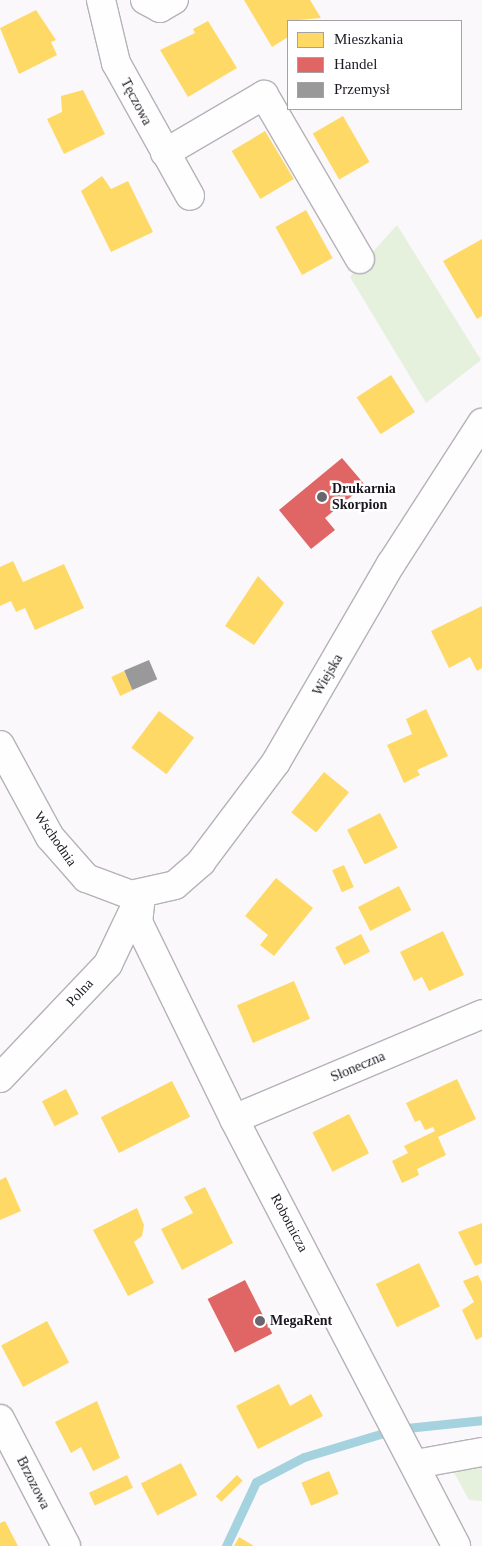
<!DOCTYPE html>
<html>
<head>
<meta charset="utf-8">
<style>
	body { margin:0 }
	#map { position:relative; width:482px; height:1546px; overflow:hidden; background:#faf8fb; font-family:Georgia,serif }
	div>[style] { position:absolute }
	.green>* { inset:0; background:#e5f1dd }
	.homes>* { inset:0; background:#ffd966; transform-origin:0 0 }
	.shops>* { inset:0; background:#e06666; transform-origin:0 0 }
	.industry>* { inset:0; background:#999; transform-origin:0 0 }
	.stream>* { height:9px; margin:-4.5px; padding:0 4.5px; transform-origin:4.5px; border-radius:4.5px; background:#a4d2de }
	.roads { filter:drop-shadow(1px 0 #b5b2b8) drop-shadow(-1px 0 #b5b2b8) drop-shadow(0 1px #b5b2b8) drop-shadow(0 -1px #b5b2b8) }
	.minor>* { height:28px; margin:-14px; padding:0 14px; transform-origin:14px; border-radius:14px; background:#fefefe }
	.dots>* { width:14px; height:14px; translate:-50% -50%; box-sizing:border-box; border:2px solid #fff; border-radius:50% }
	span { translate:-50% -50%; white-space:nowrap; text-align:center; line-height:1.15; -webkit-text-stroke:5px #fff; paint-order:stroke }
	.street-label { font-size:14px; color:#1d1721 }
	.poi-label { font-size:14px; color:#1d1721; font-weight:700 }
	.left { translate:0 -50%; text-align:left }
	.legend { position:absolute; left:287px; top:20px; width:175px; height:90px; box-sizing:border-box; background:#fff; border:1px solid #a5a2a6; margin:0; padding:6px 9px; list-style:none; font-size:15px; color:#1d1721 }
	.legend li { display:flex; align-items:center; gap:10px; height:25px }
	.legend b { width:25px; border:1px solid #a5a2a6 }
</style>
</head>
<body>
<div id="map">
	<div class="green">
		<div style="clip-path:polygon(397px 225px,481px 360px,426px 403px,350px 277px)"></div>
		<div style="clip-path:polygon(482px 1465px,482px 1501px,469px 1500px,452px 1469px)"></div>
	</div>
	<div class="homes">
		<div style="clip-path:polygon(244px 0,310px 0,321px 18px,288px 21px,288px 37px,272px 47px)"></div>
		<div style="clip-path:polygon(36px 10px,56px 40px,51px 42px,57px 55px,19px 74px,0 28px)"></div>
		<div style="clip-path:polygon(208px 21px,237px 68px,188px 97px,160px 50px,195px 33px,193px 29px)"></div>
		<div style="clip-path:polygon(83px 90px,105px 134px,64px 154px,47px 119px,62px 112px,61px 96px)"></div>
		<div style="left:343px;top:116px;width:53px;height:35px;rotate:60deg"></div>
		<div style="left:265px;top:131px;width:56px;height:39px;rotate:59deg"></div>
		<div style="clip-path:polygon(102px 176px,111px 189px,128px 181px,153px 232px,111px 252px,81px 191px)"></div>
		<div style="left:306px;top:210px;width:55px;height:35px;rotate:61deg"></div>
		<div style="clip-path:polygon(482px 239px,482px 316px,477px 319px,443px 261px)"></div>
		<div style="left:391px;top:375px;width:44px;height:41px;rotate:57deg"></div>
		<div style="clip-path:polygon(13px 561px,23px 582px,64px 564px,84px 608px,35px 630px,25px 608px,16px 612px,11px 601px,0 606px,0 567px)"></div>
		<div style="clip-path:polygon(258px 576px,284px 603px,254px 645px,225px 626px)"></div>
		<div style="clip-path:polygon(482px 606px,482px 668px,477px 671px,470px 657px,449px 668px,431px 631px)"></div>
		<div style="left:124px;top:671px;width:21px;height:14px;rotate:65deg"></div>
		<div style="clip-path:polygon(426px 709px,448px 756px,417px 770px,420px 775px,404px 783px,387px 745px,412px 734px,406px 719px)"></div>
		<div style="left:159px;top:711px;width:44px;height:46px;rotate:37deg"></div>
		<div style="left:324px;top:772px;width:32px;height:52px;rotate:39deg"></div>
		<div style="left:380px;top:813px;width:39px;height:37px;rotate:63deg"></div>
		<div style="left:344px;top:865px;width:24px;height:13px;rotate:66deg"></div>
		<div style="clip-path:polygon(276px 878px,313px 908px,274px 956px,260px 945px,268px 935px,245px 916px)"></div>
		<div style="left:399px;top:886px;width:27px;height:46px;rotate:63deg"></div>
		<div style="clip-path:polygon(443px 931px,464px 975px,429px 991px,422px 977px,414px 981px,400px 952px)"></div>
		<div style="left:361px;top:934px;width:20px;height:29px;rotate:63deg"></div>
		<div style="left:294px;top:981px;width:41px;height:62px;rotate:67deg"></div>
		<div style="clip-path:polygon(457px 1079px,476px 1119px,438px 1137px,446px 1155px,417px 1169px,419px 1175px,402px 1183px,392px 1161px,408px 1153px,404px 1146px,435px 1131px,433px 1127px,425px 1130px,420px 1120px,415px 1122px,406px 1103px)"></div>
		<div style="left:172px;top:1081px;width:40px;height:80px;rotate:63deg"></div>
		<div style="left:66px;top:1089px;width:28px;height:27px;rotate:63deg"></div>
		<div style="left:349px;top:1114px;width:44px;height:41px;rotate:63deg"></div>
		<div style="clip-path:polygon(6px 1177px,21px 1211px,0 1220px,0 1180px)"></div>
		<div style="clip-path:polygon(205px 1187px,233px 1243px,182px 1270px,161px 1229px,193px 1213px,184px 1197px)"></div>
		<div style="clip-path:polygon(137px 1208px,144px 1225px,142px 1236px,134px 1242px,154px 1283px,128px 1296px,93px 1230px)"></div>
		<div style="clip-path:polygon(482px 1223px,482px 1263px,475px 1266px,458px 1232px)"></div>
		<div style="left:419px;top:1263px;width:48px;height:48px;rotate:64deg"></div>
		<div style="clip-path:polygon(478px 1275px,482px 1283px,482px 1337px,476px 1340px,462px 1310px,474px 1302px,463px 1281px)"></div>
		<div style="left:47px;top:1321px;width:47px;height:52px;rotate:62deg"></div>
		<div style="clip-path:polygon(279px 1384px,290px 1406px,311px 1394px,323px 1416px,258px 1449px,236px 1406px)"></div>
		<div style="clip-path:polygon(97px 1401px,120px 1458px,93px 1471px,81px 1447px,71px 1453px,55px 1422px)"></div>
		<div style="left:181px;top:1463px;width:36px;height:45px;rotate:63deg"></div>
		<div style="left:329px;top:1471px;width:25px;height:30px;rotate:67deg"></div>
		<div style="left:127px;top:1475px;width:14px;height:42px;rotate:65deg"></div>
		<div style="left:237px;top:1475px;width:8px;height:30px;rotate:45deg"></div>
		<div style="clip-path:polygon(5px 1521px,18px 1546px,0 1546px,0 1523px)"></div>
		<div style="clip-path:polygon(239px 1537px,254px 1546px,234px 1546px)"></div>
	</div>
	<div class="shops">
		<div style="clip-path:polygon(342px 458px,365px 485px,325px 518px,335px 530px,311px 549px,279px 510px)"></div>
		<div style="left:245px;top:1280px;width:60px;height:42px;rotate:63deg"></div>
	</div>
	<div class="industry">
		<div style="left:149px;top:660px;width:21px;height:27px;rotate:67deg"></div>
	</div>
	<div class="stream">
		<div style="left:226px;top:1546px;width:71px;rotate:-64.9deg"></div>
		<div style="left:256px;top:1482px;width:54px;rotate:-27.5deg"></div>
		<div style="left:304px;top:1457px;width:97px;rotate:-16.8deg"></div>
		<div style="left:397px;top:1429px;width:85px;rotate:-6deg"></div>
	</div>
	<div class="roads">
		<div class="minor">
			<div style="left:101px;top:0;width:65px;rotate:76.6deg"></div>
			<div style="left:116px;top:63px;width:152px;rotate:60.9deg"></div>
			<div style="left:145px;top:0;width:17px;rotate:28deg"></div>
			<div style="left:160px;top:8px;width:16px;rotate:-30deg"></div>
			<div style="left:165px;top:153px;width:115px;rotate:-30.4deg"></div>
			<div style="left:264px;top:95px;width:190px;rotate:59.7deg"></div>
			<div style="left:0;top:745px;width:105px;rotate:61.5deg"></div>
			<div style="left:50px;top:837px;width:55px;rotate:48.7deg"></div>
			<div style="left:86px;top:878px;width:48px;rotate:20.7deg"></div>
			<div style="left:131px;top:895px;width:45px;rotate:-12.8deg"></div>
			<div style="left:175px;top:885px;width:35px;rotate:-41deg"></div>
			<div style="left:201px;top:862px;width:125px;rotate:-53.1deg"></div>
			<div style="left:276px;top:762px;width:229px;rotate:-59.9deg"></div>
			<div style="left:391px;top:564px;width:168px;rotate:-57.2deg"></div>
			<div style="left:141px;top:895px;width:27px;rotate:96deg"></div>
			<div style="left:138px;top:922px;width:219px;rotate:64deg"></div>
			<div style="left:234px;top:1119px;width:481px;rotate:62.5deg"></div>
			<div style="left:0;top:1078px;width:157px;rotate:-46.5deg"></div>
			<div style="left:108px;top:964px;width:70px;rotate:-64.5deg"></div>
			<div style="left:234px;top:1119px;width:269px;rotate:-22.9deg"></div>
			<div style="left:0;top:1419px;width:143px;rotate:62.5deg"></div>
			<div style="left:416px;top:1464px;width:67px;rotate:-10.3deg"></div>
		</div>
	</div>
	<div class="dots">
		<div style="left:322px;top:497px;background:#6a666d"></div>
		<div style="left:260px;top:1321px;background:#6a666d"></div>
	</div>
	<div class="street-label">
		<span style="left:136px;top:102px;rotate:62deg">Tęczowa</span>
		<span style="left:328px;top:675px;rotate:-60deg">Wiejska</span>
		<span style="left:55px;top:839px;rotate:55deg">Wschodnia</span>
		<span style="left:80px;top:993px;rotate:-47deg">Polna</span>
		<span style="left:358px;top:1067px;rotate:-23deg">Słoneczna</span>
		<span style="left:289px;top:1223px;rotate:62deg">Robotnicza</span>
		<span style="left:33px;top:1483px;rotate:63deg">Brzozowa</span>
	</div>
	<div class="poi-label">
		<span class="left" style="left:332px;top:497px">Drukarnia<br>Skorpion</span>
		<span class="left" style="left:270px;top:1321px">MegaRent</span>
	</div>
	<ul class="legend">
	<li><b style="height:14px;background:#ffd966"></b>Mieszkania</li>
	<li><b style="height:14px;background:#e06666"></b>Handel</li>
	<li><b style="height:14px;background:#999"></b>Przemysł</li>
	</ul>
</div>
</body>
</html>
